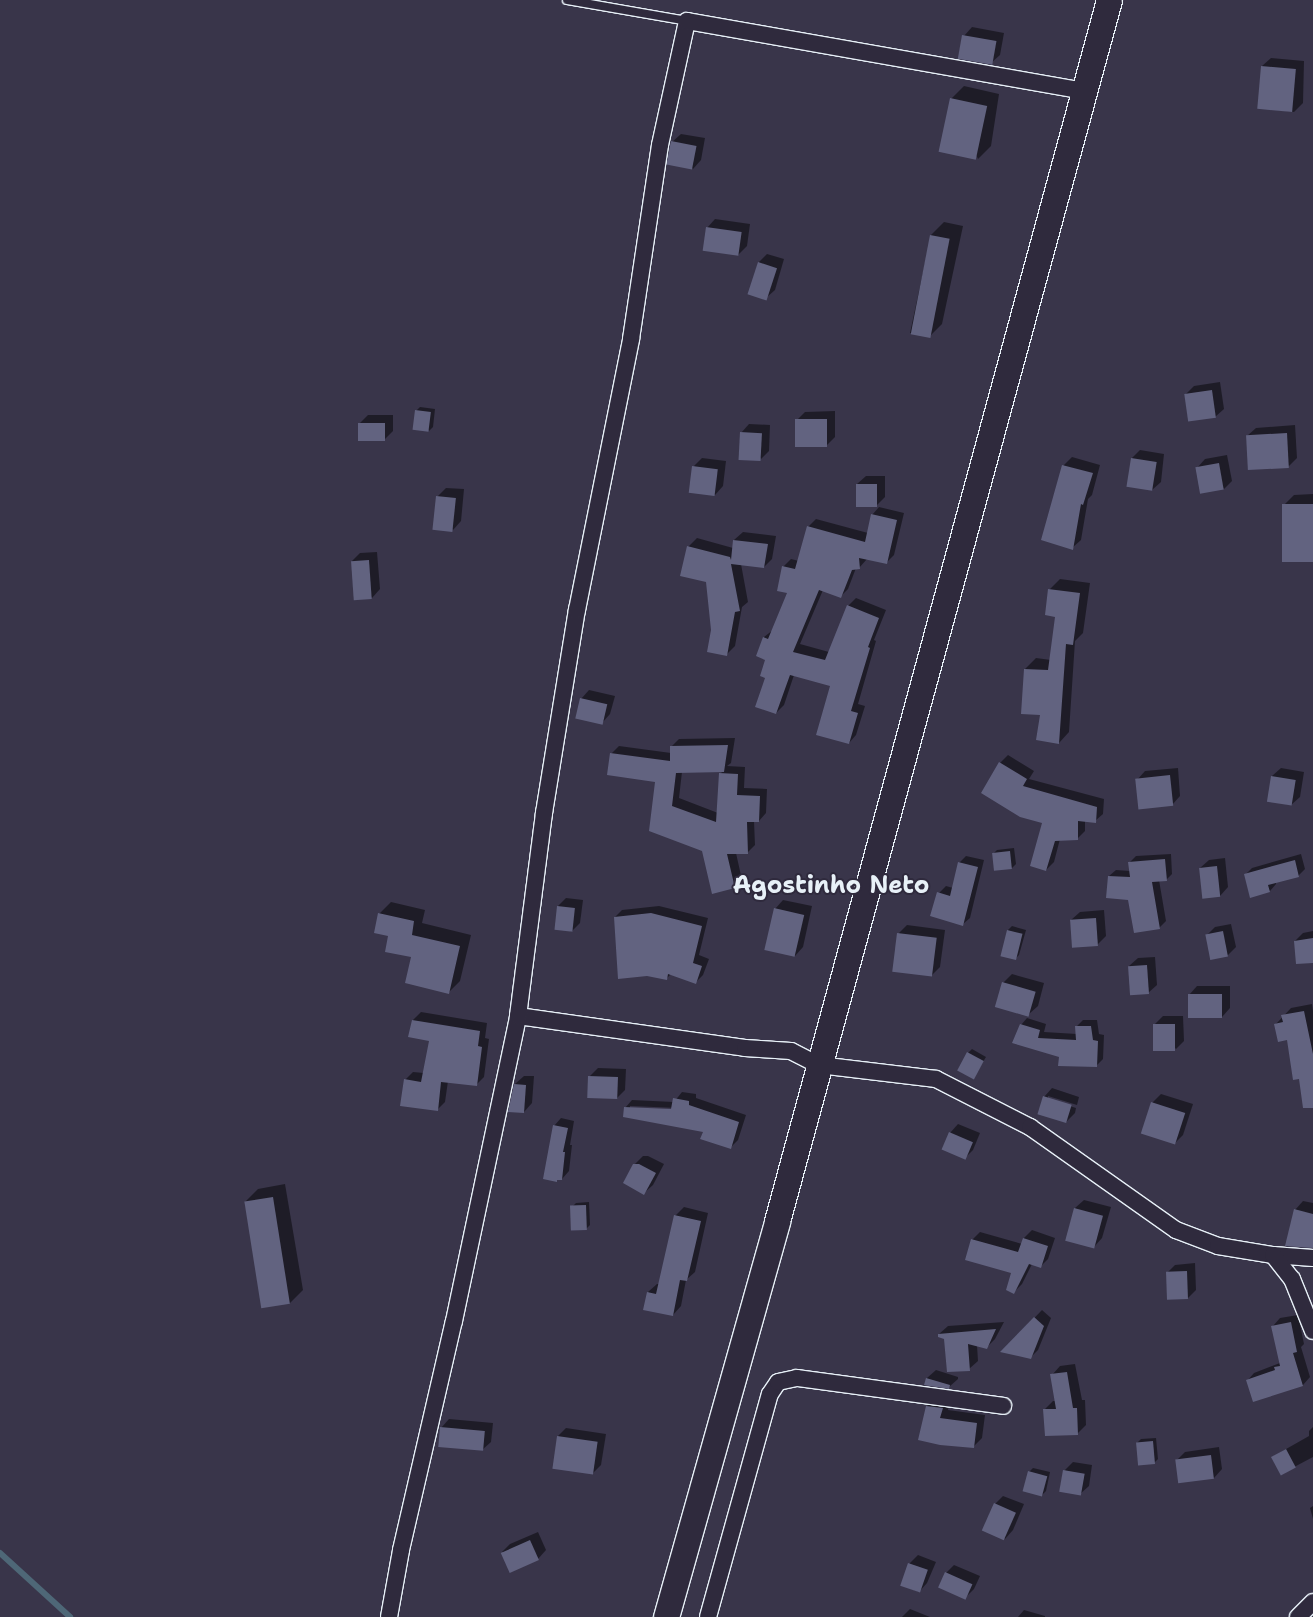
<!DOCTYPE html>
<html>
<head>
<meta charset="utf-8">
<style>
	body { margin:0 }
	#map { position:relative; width:1313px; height:1617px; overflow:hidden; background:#39354a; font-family:"Shantell Sans",sans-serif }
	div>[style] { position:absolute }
	.shadow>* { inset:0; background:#0007 }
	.stream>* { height:6px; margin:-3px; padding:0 3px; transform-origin:3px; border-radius:3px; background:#4e6777 }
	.building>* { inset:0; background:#626380; transform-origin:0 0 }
	.roads { filter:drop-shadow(1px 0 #e8f1f8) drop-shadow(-1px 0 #e8f1f8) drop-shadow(0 1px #e8f1f8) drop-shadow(0 -1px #e8f1f8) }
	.service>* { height:8px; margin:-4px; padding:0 4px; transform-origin:4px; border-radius:4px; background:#2f2a3d }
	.minor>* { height:16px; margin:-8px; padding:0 8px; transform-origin:8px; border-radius:8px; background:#2f2a3d }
	.primary>* { height:25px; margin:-12.5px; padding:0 12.5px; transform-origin:12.5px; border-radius:12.5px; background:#2f2a3d }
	span { translate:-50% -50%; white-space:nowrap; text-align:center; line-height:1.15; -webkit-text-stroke:4px #2f2a3d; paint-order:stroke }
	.district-label { font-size:24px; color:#e8f1f8; font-weight:700 }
</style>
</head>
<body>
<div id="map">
	<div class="shadow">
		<div style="clip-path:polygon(972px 27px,1004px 33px,1000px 55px,991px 63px,964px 36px)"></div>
		<div style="clip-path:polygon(1271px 58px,1304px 61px,1303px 103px,1294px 112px,1258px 108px,1262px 66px)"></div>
		<div style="clip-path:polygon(964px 86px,999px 94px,991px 146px,978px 159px,951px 99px)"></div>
		<div style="clip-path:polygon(681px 134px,705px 138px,701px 160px,693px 169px,672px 142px)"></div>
		<div style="clip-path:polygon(715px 219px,750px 224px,747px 246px,738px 255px,707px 228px)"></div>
		<div style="clip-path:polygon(944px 222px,963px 226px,942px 324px,929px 337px,910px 333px,931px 235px)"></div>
		<div style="clip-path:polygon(767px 254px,784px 259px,775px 290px,766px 298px,759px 262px)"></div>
		<div style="clip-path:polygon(1220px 382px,1224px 409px,1215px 417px,1185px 395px,1194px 386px)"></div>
		<div style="clip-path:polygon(420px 407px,435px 409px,433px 427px,429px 431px,416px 411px)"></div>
		<div style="clip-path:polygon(835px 411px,835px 437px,826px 446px,797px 420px,805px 412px)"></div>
		<div style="clip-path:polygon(368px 415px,393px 415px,393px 431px,385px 439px,359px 424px)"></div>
		<div style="clip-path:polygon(749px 424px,770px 425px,769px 451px,761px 459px,741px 433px)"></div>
		<div style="clip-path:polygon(1295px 425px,1297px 458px,1289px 466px,1247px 436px,1256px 428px)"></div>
		<div style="clip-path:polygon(1140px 450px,1164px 454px,1161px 482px,1152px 490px,1132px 458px)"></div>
		<div style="clip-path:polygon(1227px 455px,1232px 481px,1224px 489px,1197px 468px,1205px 459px)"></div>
		<div style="clip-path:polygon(1072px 457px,1100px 465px,1092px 495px,1088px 499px,1081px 540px,1072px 548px,1043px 539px,1064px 465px)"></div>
		<div style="clip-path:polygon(702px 458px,726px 461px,723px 486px,715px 495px,694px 466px)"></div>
		<div style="clip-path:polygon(866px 476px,885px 476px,885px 497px,877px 505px,857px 484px)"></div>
		<div style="clip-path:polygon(446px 488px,464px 489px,461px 521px,453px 530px,437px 497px)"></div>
		<div style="clip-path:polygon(1313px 494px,1313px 561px,1283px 506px,1294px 495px)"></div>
		<div style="clip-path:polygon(879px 507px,904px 513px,894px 555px,886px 563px,867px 559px,859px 568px,856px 568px,848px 589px,841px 596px,823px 590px,800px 644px,829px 652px,848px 606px,856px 598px,886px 610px,874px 640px,876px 641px,858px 704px,865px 706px,856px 735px,849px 743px,832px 685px,794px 675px,784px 705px,776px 713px,766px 677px,766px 659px,757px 655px,764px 637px,773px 630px,789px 592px,783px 567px,791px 559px,799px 561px,808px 527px,816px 519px,868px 533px,872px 515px)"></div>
		<div style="clip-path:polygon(743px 532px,776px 536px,772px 559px,764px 567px,741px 564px,748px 602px,742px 607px,735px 646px,727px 654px,713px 630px,707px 582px,688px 547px,697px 538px,733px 548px,734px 540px)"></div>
		<div style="clip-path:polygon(377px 552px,380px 589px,372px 598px,352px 561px,360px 553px)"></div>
		<div style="clip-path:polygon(1060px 579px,1090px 583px,1083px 633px,1075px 641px,1069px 732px,1059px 743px,1041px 714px,1025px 669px,1036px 658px,1051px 660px,1057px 616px,1049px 590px)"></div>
		<div style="clip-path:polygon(589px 690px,615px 696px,610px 714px,602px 723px,581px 699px)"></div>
		<div style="clip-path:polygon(evenodd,735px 738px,731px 763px,727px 766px,745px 767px,744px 788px,767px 789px,766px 813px,759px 821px,754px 821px,755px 845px,747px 853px,736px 853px,742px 880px,735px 887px,703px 850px,650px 830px,656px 781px,611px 754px,619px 746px,671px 753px,671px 747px,679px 739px,735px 738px,723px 771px,720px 774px,718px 813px,679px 798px,682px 772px,723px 771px)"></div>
		<div style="clip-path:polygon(1008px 755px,1034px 771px,1029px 779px,1104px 799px,1103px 814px,1095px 821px,1085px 820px,1085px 831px,1077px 839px,1060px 839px,1054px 862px,1046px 870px,1044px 822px,1000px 763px)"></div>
		<div style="clip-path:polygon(1178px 768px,1180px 796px,1172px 805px,1137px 780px,1145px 771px)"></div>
		<div style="clip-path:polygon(1281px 768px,1304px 772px,1300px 797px,1291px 805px,1269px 801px,1272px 776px)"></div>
		<div style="clip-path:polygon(1014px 848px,1016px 864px,1012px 868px,993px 854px,997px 850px)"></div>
		<div style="clip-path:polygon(1171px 854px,1172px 874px,1166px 880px,1159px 880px,1166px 921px,1159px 928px,1129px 899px,1109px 876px,1116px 870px,1130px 871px,1129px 863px,1136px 856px)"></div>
		<div style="clip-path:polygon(1301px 854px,1305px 869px,1298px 876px,1276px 881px,1276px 884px,1270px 891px,1245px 875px,1252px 868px)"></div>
		<div style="clip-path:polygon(966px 856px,984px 860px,970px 918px,963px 924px,939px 893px,946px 886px,953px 888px,959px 863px)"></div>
		<div style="clip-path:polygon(1225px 858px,1228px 887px,1220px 896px,1200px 868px,1209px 860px)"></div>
		<div style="clip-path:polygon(566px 898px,583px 900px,580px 923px,571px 932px,558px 906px)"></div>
		<div style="clip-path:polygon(783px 900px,812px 906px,803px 947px,795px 956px,775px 909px)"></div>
		<div style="clip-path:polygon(391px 902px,425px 910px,422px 923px,471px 935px,460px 981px,448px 993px,390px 935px,379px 914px)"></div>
		<div style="clip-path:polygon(659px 906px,708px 918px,699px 955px,709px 959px,703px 975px,696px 982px,671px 974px,667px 978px,615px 917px,622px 910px)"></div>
		<div style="clip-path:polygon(1104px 910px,1106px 936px,1097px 945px,1071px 920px,1080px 912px)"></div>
		<div style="clip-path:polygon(1231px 924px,1236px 947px,1227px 956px,1207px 935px,1215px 927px)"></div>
		<div style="clip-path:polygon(907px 925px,945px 930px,940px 967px,932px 975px,899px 933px)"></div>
		<div style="clip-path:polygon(1012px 926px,1026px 930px,1019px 955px,1015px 959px,1008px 930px)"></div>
		<div style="clip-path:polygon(1313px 931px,1313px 961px,1295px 941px,1303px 933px)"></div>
		<div style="clip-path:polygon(1155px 957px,1157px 985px,1148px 993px,1129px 966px,1138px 958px)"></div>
		<div style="clip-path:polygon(1012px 974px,1044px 983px,1038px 1006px,1029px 1014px,1003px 983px)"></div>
		<div style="clip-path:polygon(1197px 986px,1230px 986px,1230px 1008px,1222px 1017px,1189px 995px)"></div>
		<div style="clip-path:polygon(1312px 1004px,1313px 1011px,1313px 1089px,1300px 1077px,1288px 1039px,1276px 1024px,1291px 1008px)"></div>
		<div style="clip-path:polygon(421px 1012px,487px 1023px,485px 1038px,489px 1039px,484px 1077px,476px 1085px,448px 1081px,445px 1102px,437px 1110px,405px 1080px,413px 1072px,424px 1073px,431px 1040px,410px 1036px,413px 1020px)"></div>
		<div style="clip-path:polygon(1163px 1016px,1183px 1016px,1184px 1041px,1176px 1049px,1154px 1025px)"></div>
		<div style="clip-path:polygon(1027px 1018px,1046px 1024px,1044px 1032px,1077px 1034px,1076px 1027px,1083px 1020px,1097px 1020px,1099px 1034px,1104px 1035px,1103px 1059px,1096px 1066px,1060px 1056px,1021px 1025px)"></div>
		<div style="clip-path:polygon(972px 1049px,986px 1057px,973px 1078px,968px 1053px)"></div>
		<div style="clip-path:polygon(598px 1068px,626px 1069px,625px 1090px,617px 1098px,589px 1077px)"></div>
		<div style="clip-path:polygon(524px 1076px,534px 1076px,532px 1103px,524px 1112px,515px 1084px)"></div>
		<div style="clip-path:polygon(1052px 1088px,1079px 1097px,1077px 1105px,1048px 1096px,1048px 1099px,1076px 1108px,1075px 1113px,1066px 1122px,1044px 1097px)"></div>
		<div style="clip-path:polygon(evenodd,682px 1092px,696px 1094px,696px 1098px,746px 1115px,738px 1140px,730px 1148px,704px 1131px,625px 1108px,632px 1100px,674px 1102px,682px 1092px,630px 1106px,678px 1108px,678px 1111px,630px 1109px,630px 1106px)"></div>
		<div style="clip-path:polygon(1161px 1094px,1193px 1104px,1183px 1135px,1175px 1143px,1143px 1133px,1153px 1102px)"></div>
		<div style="clip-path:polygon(561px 1118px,574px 1121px,570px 1145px,572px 1145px,569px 1171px,562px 1179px,554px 1126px)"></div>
		<div style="clip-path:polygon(958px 1124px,980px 1133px,973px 1150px,965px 1158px,950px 1133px)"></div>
		<div style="clip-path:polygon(643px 1156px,648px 1156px,664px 1164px,653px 1185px,644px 1193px,634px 1165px)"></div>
		<div style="clip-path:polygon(285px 1184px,303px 1290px,290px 1303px,263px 1307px,245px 1202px,258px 1189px)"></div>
		<div style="clip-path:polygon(1084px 1200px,1111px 1207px,1102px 1238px,1094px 1247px,1075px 1208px)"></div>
		<div style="clip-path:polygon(1303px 1201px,1313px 1203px,1313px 1247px,1295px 1210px)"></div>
		<div style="clip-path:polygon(589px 1202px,590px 1225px,586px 1229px,572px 1207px,576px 1203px)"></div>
		<div style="clip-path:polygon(684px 1207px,708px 1213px,695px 1272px,686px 1280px,681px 1306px,673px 1315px,648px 1292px,657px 1284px,660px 1284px,675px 1216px)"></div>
		<div style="clip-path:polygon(1032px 1230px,1055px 1238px,1048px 1259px,1040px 1267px,1032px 1264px,1022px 1284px,1014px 1292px,1013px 1272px,972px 1240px,980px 1232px,1022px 1244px,1024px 1238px)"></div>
		<div style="clip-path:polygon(1195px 1263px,1196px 1290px,1188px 1298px,1167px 1273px,1175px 1265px)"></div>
		<div style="clip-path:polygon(1042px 1310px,1051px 1318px,1038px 1350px,1030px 1358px,1019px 1334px)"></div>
		<div style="clip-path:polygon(1298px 1315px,1304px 1344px,1301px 1347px,1310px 1377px,1303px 1385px,1247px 1381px,1254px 1373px,1280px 1363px,1273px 1326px,1280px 1318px)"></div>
		<div style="clip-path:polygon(1004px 1322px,995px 1339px,986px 1348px,977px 1345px,978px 1361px,969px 1369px,945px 1338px,939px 1334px,948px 1326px)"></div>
		<div style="clip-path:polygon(1075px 1364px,1082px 1400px,1085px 1400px,1086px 1425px,1078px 1433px,1044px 1410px,1053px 1401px,1056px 1401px,1052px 1375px,1060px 1366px)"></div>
		<div style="clip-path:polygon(936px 1370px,958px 1377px,958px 1379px,949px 1387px,925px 1384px,927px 1378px)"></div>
		<div style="clip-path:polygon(935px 1398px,951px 1400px,948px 1410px,985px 1415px,982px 1438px,973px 1447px,940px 1444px,927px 1406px)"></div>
		<div style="clip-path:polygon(449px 1419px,493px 1423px,491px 1442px,482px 1450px,441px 1428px)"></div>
		<div style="clip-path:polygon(1313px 1427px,1313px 1457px,1281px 1474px,1272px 1457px,1309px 1436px,1309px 1431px)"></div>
		<div style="clip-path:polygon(566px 1428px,606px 1434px,601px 1465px,593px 1473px,558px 1436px)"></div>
		<div style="clip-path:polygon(1156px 1438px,1158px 1459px,1154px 1463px,1137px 1443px,1141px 1439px)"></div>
		<div style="clip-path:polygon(1219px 1447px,1222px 1469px,1214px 1478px,1177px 1460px,1185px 1452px)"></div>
		<div style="clip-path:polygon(1073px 1462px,1092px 1465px,1089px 1486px,1080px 1494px,1065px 1470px)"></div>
		<div style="clip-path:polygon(1033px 1468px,1050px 1472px,1046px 1491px,1042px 1495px,1029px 1472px)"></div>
		<div style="clip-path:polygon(1003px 1496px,1024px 1504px,1013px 1530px,1005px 1539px,995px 1504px)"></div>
		<div style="clip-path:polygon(1313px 1506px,1313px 1519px,1310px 1508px)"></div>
		<div style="clip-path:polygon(538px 1532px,546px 1550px,538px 1559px,502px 1552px,510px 1544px)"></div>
		<div style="clip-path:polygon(918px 1555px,936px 1562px,927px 1583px,919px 1592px,901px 1585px,910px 1563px)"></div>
		<div style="clip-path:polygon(954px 1565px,980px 1576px,974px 1589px,965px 1598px,946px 1573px)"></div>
		<div style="clip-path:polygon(910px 1609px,930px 1617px,902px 1617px)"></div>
		<div style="clip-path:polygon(1024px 1610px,1045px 1616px,1045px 1617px,1018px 1617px)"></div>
	</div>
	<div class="stream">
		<div style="left:0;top:1553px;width:95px;rotate:42.4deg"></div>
	</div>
	<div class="building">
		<div style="left:962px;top:35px;width:35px;height:24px;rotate:10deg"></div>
		<div style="left:1261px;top:66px;width:35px;height:43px;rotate:5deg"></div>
		<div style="left:950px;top:98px;width:38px;height:55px;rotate:12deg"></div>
		<div style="left:671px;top:141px;width:26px;height:24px;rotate:11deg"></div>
		<div style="left:706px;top:227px;width:36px;height:24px;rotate:8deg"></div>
		<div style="left:930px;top:235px;width:20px;height:101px;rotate:11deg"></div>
		<div style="left:758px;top:262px;width:20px;height:34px;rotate:18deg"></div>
		<div style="left:1212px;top:390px;width:28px;height:28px;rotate:82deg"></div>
		<div style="left:415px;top:410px;width:16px;height:20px;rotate:7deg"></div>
		<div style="left:827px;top:419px;width:28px;height:32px;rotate:90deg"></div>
		<div style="left:358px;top:423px;width:27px;height:18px"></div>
		<div style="left:740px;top:432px;width:22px;height:28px;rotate:3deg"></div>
		<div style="left:1287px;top:433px;width:35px;height:41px;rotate:87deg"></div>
		<div style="left:1131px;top:458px;width:26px;height:29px;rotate:9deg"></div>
		<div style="left:1219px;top:463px;width:27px;height:24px;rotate:80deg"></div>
		<div style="clip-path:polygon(1062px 465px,1093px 473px,1083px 505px,1081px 504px,1073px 550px,1041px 540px)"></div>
		<div style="left:692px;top:466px;width:26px;height:27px;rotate:7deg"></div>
		<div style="left:856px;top:484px;width:21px;height:23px"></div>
		<div style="left:436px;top:496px;width:20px;height:34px;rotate:6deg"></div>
		<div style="left:1313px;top:504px;width:58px;height:31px;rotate:90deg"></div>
		<div style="clip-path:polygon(871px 514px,897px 520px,887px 564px,859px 558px,860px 569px,852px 570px,841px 598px,819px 590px,793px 652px,825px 660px,847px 605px,879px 618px,868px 647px,870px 648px,851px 711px,858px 713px,849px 744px,816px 735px,830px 686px,790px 675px,776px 714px,755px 707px,765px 678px,760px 676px,765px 660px,756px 656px,763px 637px,768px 639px,787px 593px,777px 591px,782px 566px,795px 569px,807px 526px,865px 542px)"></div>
		<div style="clip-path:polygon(733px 540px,768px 544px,764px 568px,731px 564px,740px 611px,735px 612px,727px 656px,707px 652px,711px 630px,706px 582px,680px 576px,687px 546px,730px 557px,731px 560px)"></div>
		<div style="left:369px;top:560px;width:39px;height:18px;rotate:86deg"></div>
		<div style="clip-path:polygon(1048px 589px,1080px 593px,1073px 645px,1066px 644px,1059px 744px,1036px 740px,1040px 715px,1021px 714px,1024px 669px,1048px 670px,1055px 617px,1045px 615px)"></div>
		<div style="left:580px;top:698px;width:28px;height:21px;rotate:13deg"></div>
		<div style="clip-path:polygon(728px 745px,724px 772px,676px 773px,672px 806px,716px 822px,719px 773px,738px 774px,737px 795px,760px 796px,759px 822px,747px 822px,748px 854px,727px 854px,735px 888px,712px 894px,702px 851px,649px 831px,655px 782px,607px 775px,610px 753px,670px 761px,670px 746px)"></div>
		<div style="clip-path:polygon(999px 762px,1027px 779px,1023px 786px,1097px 807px,1096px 823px,1078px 821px,1078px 840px,1055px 841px,1046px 871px,1030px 866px,1042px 823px,1020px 817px,981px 793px)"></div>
		<div style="left:1170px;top:775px;width:31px;height:35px;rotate:84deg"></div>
		<div style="left:1271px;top:776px;width:25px;height:26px;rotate:9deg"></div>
		<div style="left:1010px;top:851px;width:18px;height:18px;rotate:84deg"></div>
		<div style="clip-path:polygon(1165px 859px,1167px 881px,1152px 882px,1160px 929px,1134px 933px,1128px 900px,1106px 898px,1108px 876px,1130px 877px,1128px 862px)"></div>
		<div style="clip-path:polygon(1295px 860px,1299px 877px,1268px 885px,1270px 892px,1250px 898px,1244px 874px)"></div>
		<div style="clip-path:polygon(958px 862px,978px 867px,963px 926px,930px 916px,937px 892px,950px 896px)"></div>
		<div style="left:1217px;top:866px;width:31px;height:18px;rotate:84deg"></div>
		<div style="left:557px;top:906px;width:18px;height:24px;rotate:6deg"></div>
		<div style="left:774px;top:908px;width:31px;height:43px;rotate:13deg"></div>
		<div style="clip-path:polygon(378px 913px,414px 921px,412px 935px,460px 946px,449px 994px,405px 983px,411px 957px,385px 952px,388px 936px,374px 933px)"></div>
		<div style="clip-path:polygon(651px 913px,702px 926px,693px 963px,702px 966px,696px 984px,668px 974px,667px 980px,647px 976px,618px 979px,614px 917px)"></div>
		<div style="left:1096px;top:918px;width:28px;height:26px;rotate:86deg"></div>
		<div style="left:1007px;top:930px;width:16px;height:27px;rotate:14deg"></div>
		<div style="left:1223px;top:931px;width:26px;height:18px;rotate:79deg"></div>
		<div style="left:897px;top:933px;width:40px;height:39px;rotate:7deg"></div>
		<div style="clip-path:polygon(1313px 938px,1313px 963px,1296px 964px,1294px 941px)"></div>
		<div style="left:1147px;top:965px;width:29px;height:19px;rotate:86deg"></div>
		<div style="left:1002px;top:982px;width:35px;height:26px;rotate:16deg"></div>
		<div style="left:1188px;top:994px;width:34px;height:24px"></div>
		<div style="clip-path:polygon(1304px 1011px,1313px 1054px,1313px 1108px,1303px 1108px,1299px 1079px,1293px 1080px,1287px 1040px,1278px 1042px,1274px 1024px,1283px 1022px,1281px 1015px)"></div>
		<div style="clip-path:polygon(412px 1020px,480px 1031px,478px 1046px,482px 1047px,477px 1086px,441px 1082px,438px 1111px,400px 1106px,404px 1079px,421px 1082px,429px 1041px,408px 1037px)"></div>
		<div style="clip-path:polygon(1020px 1024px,1040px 1030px,1038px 1038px,1076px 1040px,1075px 1026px,1091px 1026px,1093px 1040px,1098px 1041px,1097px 1067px,1058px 1066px,1059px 1057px,1012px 1043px)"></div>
		<div style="left:1153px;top:1024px;width:22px;height:27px"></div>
		<div style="left:967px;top:1052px;width:19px;height:21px;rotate:28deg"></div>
		<div style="left:588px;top:1076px;width:30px;height:22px;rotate:2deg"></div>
		<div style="clip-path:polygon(514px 1084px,526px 1085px,524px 1113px,508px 1112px)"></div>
		<div style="left:1043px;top:1096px;width:30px;height:19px;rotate:17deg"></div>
		<div style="clip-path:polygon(673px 1098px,689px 1101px,689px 1105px,739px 1122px,731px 1149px,700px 1139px,703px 1132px,623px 1117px,624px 1107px,671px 1109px)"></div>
		<div style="left:1151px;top:1102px;width:36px;height:33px;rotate:18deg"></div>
		<div style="clip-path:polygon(553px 1125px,568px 1128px,563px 1152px,565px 1152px,562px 1180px,557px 1180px,557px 1182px,543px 1179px)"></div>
		<div style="left:949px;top:1132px;width:26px;height:19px;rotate:23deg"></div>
		<div style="clip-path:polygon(633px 1164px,639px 1164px,656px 1173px,644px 1195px,623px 1183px)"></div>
		<div style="left:273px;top:1197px;width:108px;height:29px;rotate:81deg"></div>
		<div style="left:586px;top:1205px;width:25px;height:16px;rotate:88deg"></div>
		<div style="left:1074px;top:1208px;width:30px;height:34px;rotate:15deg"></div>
		<div style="clip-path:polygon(1294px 1209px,1313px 1214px,1313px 1248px,1285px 1246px)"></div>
		<div style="clip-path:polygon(674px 1215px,701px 1221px,687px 1281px,680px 1280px,673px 1316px,643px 1310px,647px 1292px,656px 1294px)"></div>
		<div style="clip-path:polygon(1023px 1238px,1048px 1246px,1041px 1268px,1029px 1264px,1014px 1294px,1006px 1290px,1011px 1273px,965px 1260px,971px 1239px,1018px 1252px)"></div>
		<div style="left:1187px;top:1271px;width:28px;height:21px;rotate:88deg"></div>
		<div style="clip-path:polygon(1034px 1317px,1044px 1326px,1031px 1359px,1000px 1352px)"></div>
		<div style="clip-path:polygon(1291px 1322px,1297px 1352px,1293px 1353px,1303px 1386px,1253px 1402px,1246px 1380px,1275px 1370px,1274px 1367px,1280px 1366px,1271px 1326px)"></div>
		<div style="clip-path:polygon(996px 1329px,987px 1349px,968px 1344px,970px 1371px,947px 1372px,944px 1339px,938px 1337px,938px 1334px)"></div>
		<div style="clip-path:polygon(1067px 1372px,1073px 1408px,1077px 1408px,1078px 1435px,1045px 1436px,1043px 1409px,1056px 1409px,1050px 1374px)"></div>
		<div style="clip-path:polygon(926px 1378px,950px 1385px,949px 1389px,924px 1385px)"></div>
		<div style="clip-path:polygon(926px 1406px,943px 1408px,940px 1418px,977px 1423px,974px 1448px,940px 1445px,918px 1440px)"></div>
		<div style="left:440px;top:1427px;width:45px;height:20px;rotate:5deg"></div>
		<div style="left:557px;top:1436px;width:41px;height:33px;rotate:8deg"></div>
		<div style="left:1153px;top:1441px;width:23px;height:17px;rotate:85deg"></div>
		<div style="left:1286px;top:1449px;width:21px;height:17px;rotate:62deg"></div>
		<div style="left:1211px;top:1455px;width:24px;height:36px;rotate:83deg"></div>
		<div style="left:1063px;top:1470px;width:22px;height:22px;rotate:10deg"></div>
		<div style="left:1028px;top:1471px;width:20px;height:21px;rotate:15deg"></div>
		<div style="left:994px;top:1503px;width:24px;height:30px;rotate:24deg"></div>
		<div style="left:530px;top:1540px;width:22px;height:32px;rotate:66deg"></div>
		<div style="left:908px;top:1563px;width:21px;height:24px;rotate:19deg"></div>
		<div style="left:945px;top:1572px;width:30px;height:17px;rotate:24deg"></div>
	</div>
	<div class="roads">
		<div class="service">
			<div style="left:567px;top:0;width:122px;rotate:9.9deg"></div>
		</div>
		<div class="minor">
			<div style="left:518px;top:1016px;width:229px;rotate:8deg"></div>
			<div style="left:745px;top:1048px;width:46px;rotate:3.7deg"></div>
			<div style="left:791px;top:1051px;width:31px;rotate:27deg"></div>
			<div style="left:819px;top:1065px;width:118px;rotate:6.8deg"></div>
			<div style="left:936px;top:1079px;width:106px;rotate:27.1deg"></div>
			<div style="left:1030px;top:1127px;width:179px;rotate:35.2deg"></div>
			<div style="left:1176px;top:1230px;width:45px;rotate:20.9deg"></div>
			<div style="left:1218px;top:1246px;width:56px;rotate:9.3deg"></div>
			<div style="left:1273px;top:1255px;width:40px;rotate:4.3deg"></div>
			<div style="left:1273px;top:1255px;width:31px;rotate:52deg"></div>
			<div style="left:1292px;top:1279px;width:56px;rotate:68deg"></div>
			<div style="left:389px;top:1617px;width:68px;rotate:-79.8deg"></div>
			<div style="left:401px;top:1550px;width:235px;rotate:-77deg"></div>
			<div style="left:454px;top:1321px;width:312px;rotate:-78.1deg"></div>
			<div style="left:518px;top:1016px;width:205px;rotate:-82.7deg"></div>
			<div style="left:544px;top:813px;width:206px;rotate:-80.8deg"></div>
			<div style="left:577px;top:610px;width:276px;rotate:-78.7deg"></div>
			<div style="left:631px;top:339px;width:196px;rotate:-81.5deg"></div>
			<div style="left:660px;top:145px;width:127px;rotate:-77.7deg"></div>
			<div style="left:687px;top:21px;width:402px;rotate:10deg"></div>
			<div style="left:708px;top:1617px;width:231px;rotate:-74.5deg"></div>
			<div style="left:770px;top:1394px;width:14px;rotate:-56deg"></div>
			<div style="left:778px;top:1382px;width:19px;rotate:-12deg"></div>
			<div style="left:797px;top:1378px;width:208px;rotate:7.7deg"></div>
			<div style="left:1298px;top:1617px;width:21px;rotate:-45deg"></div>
		</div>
		<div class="primary">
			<div style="left:666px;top:1617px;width:411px;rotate:-74.3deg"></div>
			<div style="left:777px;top:1221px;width:1265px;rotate:-74.79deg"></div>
		</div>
	</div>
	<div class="district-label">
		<span style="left:831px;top:886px">Agostinho Neto</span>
	</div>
</div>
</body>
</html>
